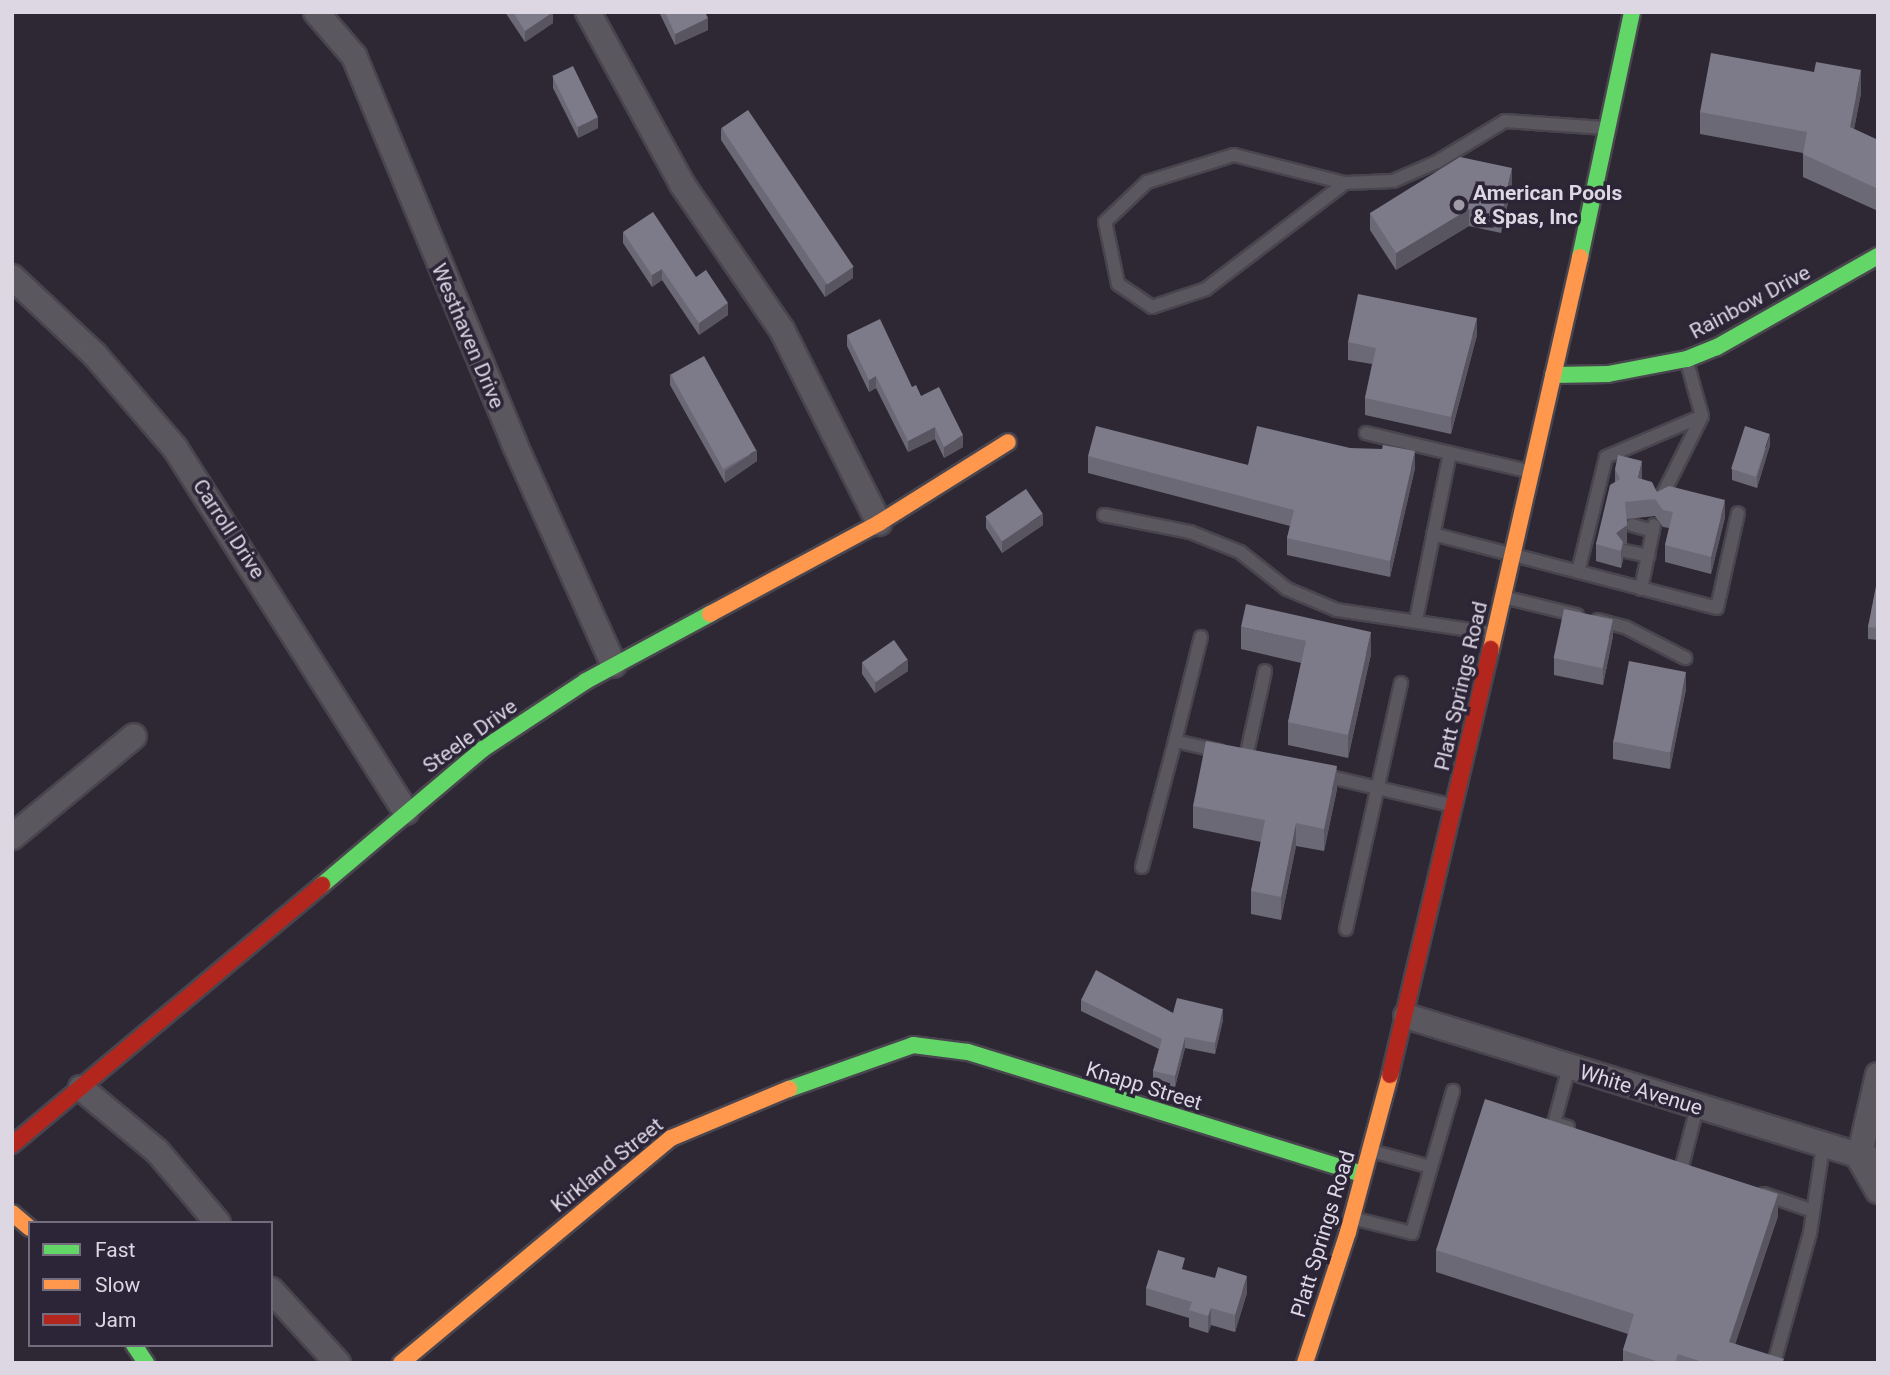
<!DOCTYPE html>
<html>
<head>
<meta charset="utf-8">
<style>
	body { margin:0 }
	#map { position:relative; width:1890px; height:1375px; overflow:hidden; background:#2d2833; font-family:Roboto,sans-serif }
	div>[style] { position:absolute }
	.roads { filter:drop-shadow(2px 0 #49454e) drop-shadow(-2px 0 #49454e) drop-shadow(0 2px #49454e) drop-shadow(0 -2px #49454e) }
	.lane>* { height:12px; margin:-6px; padding:0 6px; transform-origin:6px; border-radius:6px; background:#5a575f }
	.street>* { height:24px; margin:-12px; padding:0 12px; transform-origin:12px; border-radius:12px; background:#5a575f }
	.fast>* { height:16px; margin:-8px; padding:0 8px; transform-origin:8px; border-radius:8px; background:#63d668 }
	.slow>* { height:16px; margin:-8px; padding:0 8px; transform-origin:8px; border-radius:8px; background:#ff974d }
	.jam>* { height:16px; margin:-8px; padding:0 8px; transform-origin:8px; border-radius:8px; background:#b3261e }
	.wall>* { inset:0; background:#6c6977 }
	.shaded-wall>* { inset:0; background:#585561 }
	.building>* { inset:0; background:#7d7a8a; transform-origin:0 0 }
	.dots>* { width:19px; height:19px; translate:-50% -50%; box-sizing:border-box; border:4px solid #2c2437; border-radius:50% }
	span { translate:-50% -50%; white-space:nowrap; text-align:center; line-height:1.15; -webkit-text-stroke:7px #2c2437; paint-order:stroke }
	.poi-label { font-size:21px; color:#dcd7e3; font-weight:700 }
	.left { translate:0 -50%; text-align:left }
	.street-label { font-size:21px; color:#dcd7e3 }
	.frame { position:absolute; inset:0; border:14px solid #dcd7e3; pointer-events:none }
	.legend { position:absolute; left:28px; top:1221px; width:245px; height:126px; box-sizing:border-box; background:#2c2437; border:2px solid #726c7c; margin:0; padding:9px 12px; list-style:none; font-size:21px; color:#dcd7e3 }
	.legend li { display:flex; align-items:center; gap:14px; height:35px }
	.legend b { width:35px; border:2px solid #726c7c }
</style>
</head>
<body>
<div id="map">
	<div class="roads">
		<div class="lane">
			<div style="left:1345px;top:183px;width:175px;rotate:142.7deg"></div>
			<div style="left:1206px;top:289px;width:57px;rotate:161.6deg"></div>
			<div style="left:1152px;top:307px;width:41px;rotate:-145.9deg"></div>
			<div style="left:1118px;top:284px;width:63px;rotate:-101.8deg"></div>
			<div style="left:1105px;top:222px;width:58px;rotate:-43.6deg"></div>
			<div style="left:1147px;top:182px;width:91px;rotate:-17.2deg"></div>
			<div style="left:1234px;top:155px;width:114px;rotate:14.2deg"></div>
			<div style="left:1345px;top:183px;width:48px;rotate:-2.4deg"></div>
			<div style="left:1393px;top:181px;width:48px;rotate:-23.4deg"></div>
			<div style="left:1437px;top:162px;width:79px;rotate:-31.1deg"></div>
			<div style="left:1505px;top:121px;width:100px;rotate:4deg"></div>
			<div style="left:1366px;top:433px;width:86px;rotate:13.4deg"></div>
			<div style="left:1660px;top:500px;width:94px;rotate:-63.4deg"></div>
			<div style="left:1104px;top:515px;width:88px;rotate:11.2deg"></div>
			<div style="left:1190px;top:532px;width:54px;rotate:21.8deg"></div>
			<div style="left:1240px;top:552px;width:60px;rotate:38.2deg"></div>
			<div style="left:1287px;top:589px;width:54px;rotate:22.8deg"></div>
			<div style="left:1337px;top:610px;width:156px;rotate:8.5deg"></div>
			<div style="left:1632px;top:525px;width:22px;rotate:16deg"></div>
			<div style="left:1433px;top:534px;width:293px;rotate:14.6deg"></div>
			<div style="left:1717px;top:608px;width:97px;rotate:-77.5deg"></div>
			<div style="left:1625px;top:551px;width:24px;rotate:12deg"></div>
			<div style="left:1578px;top:572px;width:118px;rotate:-76.3deg"></div>
			<div style="left:1606px;top:457px;width:104px;rotate:-23.1deg"></div>
			<div style="left:1702px;top:416px;width:56px;rotate:-105.5deg"></div>
			<div style="left:1641px;top:589px;width:65px;rotate:-78.5deg"></div>
			<div style="left:1503px;top:597px;width:76px;rotate:13.7deg"></div>
			<div style="left:1416px;top:620px;width:170px;rotate:-78.5deg"></div>
			<div style="left:1450px;top:453px;width:80px;rotate:13deg"></div>
			<div style="left:1598px;top:620px;width:28px;rotate:15deg"></div>
			<div style="left:1625px;top:627px;width:68px;rotate:27.3deg"></div>
			<div style="left:1175px;top:741px;width:107px;rotate:-76deg"></div>
			<div style="left:1246px;top:757px;width:88px;rotate:-77.5deg"></div>
			<div style="left:1322px;top:775px;width:136px;rotate:13.2deg"></div>
			<div style="left:1142px;top:867px;width:130px;rotate:-75.3deg"></div>
			<div style="left:1175px;top:741px;width:45px;rotate:12.8deg"></div>
			<div style="left:1346px;top:929px;width:252px;rotate:-77.4deg"></div>
			<div style="left:1568px;top:1127px;width:15px;rotate:-164deg"></div>
			<div style="left:1554px;top:1123px;width:58px;rotate:-75deg"></div>
			<div style="left:1371px;top:1151px;width:62px;rotate:14.9deg"></div>
			<div style="left:1682px;top:1166px;width:60px;rotate:-75.5deg"></div>
			<div style="left:1764px;top:1194px;width:52px;rotate:19.1deg"></div>
			<div style="left:1352px;top:1218px;width:62px;rotate:14deg"></div>
			<div style="left:1412px;top:1233px;width:148px;rotate:-73.9deg"></div>
			<div style="left:1774px;top:1363px;width:135px;rotate:-74.5deg"></div>
			<div style="left:1810px;top:1233px;width:87px;rotate:-81.4deg"></div>
		</div>
		<div class="street">
			<div style="left:316px;top:12px;width:58px;rotate:49.2deg"></div>
			<div style="left:354px;top:56px;width:419px;rotate:67.5deg"></div>
			<div style="left:514px;top:443px;width:243px;rotate:65.8deg"></div>
			<div style="left:588px;top:12px;width:196px;rotate:61.3deg"></div>
			<div style="left:682px;top:184px;width:177px;rotate:55.6deg"></div>
			<div style="left:782px;top:330px;width:216px;rotate:63.3deg"></div>
			<div style="left:12px;top:277px;width:114px;rotate:43.2deg"></div>
			<div style="left:95px;top:355px;width:123px;rotate:49.3deg"></div>
			<div style="left:175px;top:448px;width:431px;rotate:57.6deg"></div>
			<div style="left:12px;top:837px;width:158px;rotate:-39.6deg"></div>
			<div style="left:1406px;top:1016px;width:494px;rotate:17.1deg"></div>
			<div style="left:1878px;top:1075px;width:85px;rotate:102.9deg"></div>
			<div style="left:1859px;top:1158px;width:38px;rotate:60deg"></div>
			<div style="left:81px;top:1088px;width:99px;rotate:39.7deg"></div>
			<div style="left:157px;top:1151px;width:94px;rotate:49.7deg"></div>
			<div style="left:271px;top:1290px;width:99px;rotate:47.5deg"></div>
		</div>
		<div class="fast">
			<div style="left:1580px;top:257px;width:250px;rotate:-78deg"></div>
			<div style="left:1553px;top:375px;width:55px;rotate:-1deg"></div>
			<div style="left:1608px;top:374px;width:80px;rotate:-10.8deg"></div>
			<div style="left:1687px;top:359px;width:32px;rotate:-22deg"></div>
			<div style="left:1717px;top:347px;width:185px;rotate:-29.5deg"></div>
			<div style="left:322px;top:885px;width:211px;rotate:-40.2deg"></div>
			<div style="left:483px;top:749px;width:123px;rotate:-33.4deg"></div>
			<div style="left:586px;top:681px;width:141px;rotate:-28.4deg"></div>
			<div style="left:789px;top:1089px;width:132px;rotate:-19.5deg"></div>
			<div style="left:913px;top:1045px;width:55px;rotate:7.3deg"></div>
			<div style="left:968px;top:1052px;width:413px;rotate:17.2deg"></div>
			<div style="left:134px;top:1345px;width:22px;rotate:56deg"></div>
		</div>
		<div class="slow">
			<div style="left:710px;top:614px;width:192px;rotate:-28.3deg"></div>
			<div style="left:879px;top:523px;width:152px;rotate:-32.1deg"></div>
			<div style="left:1491px;top:649px;width:402px;rotate:-77.2deg"></div>
			<div style="left:12px;top:1213px;width:23px;rotate:40deg"></div>
			<div style="left:401px;top:1363px;width:351px;rotate:-39.8deg"></div>
			<div style="left:671px;top:1138px;width:128px;rotate:-22.6deg"></div>
			<div style="left:1305px;top:1363px;width:138px;rotate:-71.8deg"></div>
			<div style="left:1348px;top:1232px;width:163px;rotate:-75deg"></div>
		</div>
		<div class="jam">
			<div style="left:1390px;top:1075px;width:438px;rotate:-76.7deg"></div>
			<div style="left:12px;top:1145px;width:405px;rotate:-40deg"></div>
		</div>
	</div>
	<div class="wall">
		<div style="clip-path:polygon(505px 12px,553px 12px,553px 23px,525px 42px)"></div>
		<div style="clip-path:polygon(659px 12px,705px 12px,708px 30px,675px 45px)"></div>
		<div style="clip-path:polygon(553px 77px,598px 128px,578px 138px,553px 88px)"></div>
		<div style="clip-path:polygon(1861px 93px,1854px 129px,1878px 140px,1878px 211px,1803px 177px,1803px 153px,1700px 134px,1700px 112px)"></div>
		<div style="clip-path:polygon(721px 128px,853px 278px,825px 297px,721px 140px)"></div>
		<div style="clip-path:polygon(1512px 185px,1501px 233px,1469px 226px,1396px 270px,1370px 230px,1370px 213px)"></div>
		<div style="clip-path:polygon(623px 232px,696px 277px,728px 315px,699px 335px,662px 280px,652px 287px,623px 243px)"></div>
		<div style="clip-path:polygon(847px 335px,921px 396px,963px 447px,944px 458px,935px 439px,908px 452px,876px 388px,869px 392px,847px 346px)"></div>
		<div style="clip-path:polygon(1477px 335px,1451px 434px,1365px 415px,1365px 398px,1372px 364px,1348px 360px,1348px 342px)"></div>
		<div style="clip-path:polygon(670px 374px,757px 461px,725px 483px,670px 385px)"></div>
		<div style="clip-path:polygon(1770px 445px,1757px 488px,1732px 480px,1732px 469px)"></div>
		<div style="clip-path:polygon(1088px 456px,1248px 465px,1415px 468px,1390px 577px,1287px 555px,1287px 538px,1290px 526px,1088px 473px)"></div>
		<div style="clip-path:polygon(1615px 469px,1642px 479px,1657px 492px,1725px 517px,1711px 574px,1665px 562px,1665px 545px,1669px 528px,1663px 527px,1655px 516px,1627px 519px,1627px 543px,1623px 545px,1623px 560px,1621px 568px,1596px 561px,1596px 544px,1615px 483px)"></div>
		<div style="clip-path:polygon(986px 517px,1043px 525px,1002px 553px,986px 528px)"></div>
		<div style="clip-path:polygon(1878px 586px,1878px 640px,1868px 639px,1868px 627px)"></div>
		<div style="clip-path:polygon(1241px 627px,1371px 654px,1348px 758px,1288px 745px,1288px 722px,1301px 663px,1241px 649px)"></div>
		<div style="clip-path:polygon(1613px 636px,1603px 685px,1554px 675px,1554px 658px)"></div>
		<div style="clip-path:polygon(862px 662px,908px 671px,875px 693px,862px 674px)"></div>
		<div style="clip-path:polygon(1686px 689px,1670px 769px,1613px 759px,1613px 741px)"></div>
		<div style="clip-path:polygon(1337px 789px,1324px 851px,1296px 846px,1281px 920px,1251px 914px,1251px 891px,1261px 842px,1193px 828px,1193px 806px)"></div>
		<div style="clip-path:polygon(1081px 1000px,1223px 1020px,1215px 1054px,1185px 1048px,1175px 1087px,1153px 1082px,1153px 1071px,1159px 1049px,1081px 1011px)"></div>
		<div style="clip-path:polygon(1778px 1216px,1735px 1344px,1784px 1363px,1623px 1363px,1623px 1350px,1628px 1334px,1436px 1272px,1436px 1250px)"></div>
		<div style="clip-path:polygon(1185px 1270px,1247px 1293px,1235px 1332px,1211px 1325px,1208px 1333px,1189px 1327px,1189px 1318px,1146px 1305px,1146px 1288px)"></div>
	</div>
	<div class="shaded-wall">
		<div style="clip-path:polygon(553px 12px,553px 23px,525px 42px,525px 31px)"></div>
		<div style="clip-path:polygon(708px 18px,708px 30px,675px 45px,675px 34px)"></div>
		<div style="clip-path:polygon(1861px 70px,1861px 93px,1850px 150px,1850px 127px)"></div>
		<div style="clip-path:polygon(598px 117px,598px 128px,578px 138px,578px 127px)"></div>
		<div style="clip-path:polygon(1512px 168px,1512px 185px,1501px 233px,1501px 216px)"></div>
		<div style="clip-path:polygon(1469px 209px,1469px 226px,1396px 270px,1396px 253px)"></div>
		<div style="clip-path:polygon(853px 267px,853px 278px,825px 297px,825px 285px)"></div>
		<div style="clip-path:polygon(662px 269px,662px 280px,652px 287px,652px 275px)"></div>
		<div style="clip-path:polygon(728px 303px,728px 315px,699px 335px,699px 323px)"></div>
		<div style="clip-path:polygon(1477px 318px,1477px 335px,1451px 434px,1451px 417px)"></div>
		<div style="clip-path:polygon(876px 376px,876px 388px,869px 392px,869px 380px)"></div>
		<div style="clip-path:polygon(935px 427px,935px 439px,908px 452px,908px 441px)"></div>
		<div style="clip-path:polygon(1770px 434px,1770px 445px,1757px 488px,1757px 477px)"></div>
		<div style="clip-path:polygon(963px 435px,963px 447px,944px 458px,944px 447px)"></div>
		<div style="clip-path:polygon(757px 450px,757px 461px,725px 483px,725px 471px)"></div>
		<div style="clip-path:polygon(1415px 451px,1415px 468px,1390px 577px,1390px 561px)"></div>
		<div style="clip-path:polygon(1642px 461px,1642px 478px,1638px 495px,1638px 478px)"></div>
		<div style="clip-path:polygon(1725px 500px,1725px 517px,1711px 574px,1711px 557px)"></div>
		<div style="clip-path:polygon(1043px 514px,1043px 525px,1002px 553px,1002px 541px)"></div>
		<div style="clip-path:polygon(1627px 525px,1627px 543px,1623px 545px,1623px 560px,1621px 568px,1621px 551px,1616px 533px)"></div>
		<div style="clip-path:polygon(1613px 619px,1613px 636px,1603px 685px,1603px 668px)"></div>
		<div style="clip-path:polygon(1371px 632px,1371px 654px,1348px 758px,1348px 735px)"></div>
		<div style="clip-path:polygon(908px 660px,908px 671px,875px 693px,875px 682px)"></div>
		<div style="clip-path:polygon(1686px 672px,1686px 689px,1670px 769px,1670px 752px)"></div>
		<div style="clip-path:polygon(1337px 766px,1337px 789px,1324px 851px,1324px 829px)"></div>
		<div style="clip-path:polygon(1296px 823px,1296px 846px,1281px 920px,1281px 897px)"></div>
		<div style="clip-path:polygon(1223px 1009px,1223px 1020px,1215px 1054px,1215px 1043px)"></div>
		<div style="clip-path:polygon(1185px 1037px,1185px 1048px,1175px 1087px,1175px 1076px)"></div>
		<div style="clip-path:polygon(1778px 1194px,1778px 1216px,1729px 1363px,1729px 1342px)"></div>
		<div style="clip-path:polygon(1247px 1276px,1247px 1293px,1235px 1332px,1235px 1315px)"></div>
		<div style="clip-path:polygon(1211px 1308px,1211px 1325px,1208px 1333px,1208px 1316px)"></div>
	</div>
	<div class="building">
		<div style="clip-path:polygon(513px 12px,553px 12px,525px 31px)"></div>
		<div style="clip-path:polygon(665px 12px,705px 12px,708px 18px,675px 34px)"></div>
		<div style="clip-path:polygon(1711px 53px,1814px 72px,1816px 62px,1861px 70px,1850px 127px,1878px 140px,1878px 189px,1803px 154px,1807px 132px,1700px 112px)"></div>
		<div style="left:573px;top:66px;width:57px;height:23px;rotate:64deg"></div>
		<div style="left:748px;top:110px;width:189px;height:32px;rotate:56deg"></div>
		<div style="clip-path:polygon(1460px 157px,1512px 168px,1501px 216px,1469px 209px,1396px 253px,1370px 213px)"></div>
		<div style="clip-path:polygon(653px 212px,696px 277px,706px 270px,728px 303px,699px 323px,662px 269px,652px 275px,623px 232px)"></div>
		<div style="clip-path:polygon(1358px 294px,1477px 318px,1451px 417px,1365px 398px,1376px 348px,1348px 342px)"></div>
		<div style="clip-path:polygon(880px 319px,912px 387px,916px 385px,921px 396px,939px 387px,963px 435px,944px 447px,935px 427px,908px 441px,876px 376px,869px 380px,847px 335px)"></div>
		<div style="left:704px;top:356px;width:108px;height:38px;rotate:61deg"></div>
		<div style="clip-path:polygon(1096px 426px,1248px 465px,1257px 426px,1350px 448px,1382px 449px,1383px 445px,1415px 451px,1390px 561px,1287px 538px,1294px 510px,1088px 456px)"></div>
		<div style="left:1745px;top:426px;width:26px;height:45px;rotate:18deg"></div>
		<div style="clip-path:polygon(1618px 455px,1642px 461px,1638px 478px,1652px 482px,1657px 492px,1669px 486px,1725px 500px,1711px 557px,1665px 545px,1673px 512px,1663px 510px,1655px 499px,1625px 502px,1627px 525px,1616px 533px,1623px 542px,1621px 551px,1596px 544px,1610px 485px,1620px 479px,1615px 469px)"></div>
		<div style="left:1026px;top:489px;width:30px;height:49px;rotate:56deg"></div>
		<div style="clip-path:polygon(1876px 586px,1878px 586px,1878px 628px,1868px 627px)"></div>
		<div style="clip-path:polygon(1246px 604px,1371px 632px,1348px 735px,1288px 722px,1306px 641px,1241px 627px)"></div>
		<div style="left:1564px;top:609px;width:50px;height:50px;rotate:12deg"></div>
		<div style="left:894px;top:640px;width:24px;height:39px;rotate:55deg"></div>
		<div style="left:1629px;top:661px;width:58px;height:82px;rotate:11deg"></div>
		<div style="clip-path:polygon(1206px 741px,1337px 766px,1324px 829px,1296px 823px,1281px 897px,1251px 891px,1265px 820px,1193px 806px)"></div>
		<div style="clip-path:polygon(1096px 970px,1173px 1013px,1177px 998px,1223px 1009px,1215px 1043px,1185px 1037px,1175px 1076px,1153px 1071px,1162px 1039px,1081px 1000px)"></div>
		<div style="clip-path:polygon(1485px 1099px,1778px 1194px,1729px 1342px,1784px 1359px,1782px 1363px,1706px 1363px,1678px 1354px,1675px 1363px,1662px 1363px,1623px 1350px,1634px 1314px,1436px 1250px)"></div>
		<div style="clip-path:polygon(1158px 1250px,1185px 1258px,1182px 1269px,1215px 1278px,1218px 1267px,1247px 1276px,1235px 1315px,1211px 1308px,1208px 1316px,1189px 1310px,1192px 1302px,1146px 1288px)"></div>
	</div>
	<div class="dots">
		<div style="left:1459px;top:205px;background:#9f9aa5"></div>
	</div>
	<div class="poi-label">
		<span class="left" style="left:1473px;top:205px">American Pools<br>&amp; Spas, Inc</span>
	</div>
	<div class="street-label">
		<span style="left:1750px;top:302px;rotate:-28deg">Rainbow Drive</span>
		<span style="left:468px;top:336px;rotate:67deg">Westhaven Drive</span>
		<span style="left:229px;top:529px;rotate:57deg">Carroll Drive</span>
		<span style="left:1461px;top:686px;rotate:-77deg">Platt Springs Road</span>
		<span style="left:470px;top:736px;rotate:-36deg">Steele Drive</span>
		<span style="left:1144px;top:1086px;rotate:17deg">Knapp Street</span>
		<span style="left:1641px;top:1090px;rotate:17deg">White Avenue</span>
		<span style="left:607px;top:1165px;rotate:-39deg">Kirkland Street</span>
		<span style="left:1323px;top:1234px;rotate:-73deg">Platt Springs Road</span>
	</div>
	<div class="frame"></div>
	<ul class="legend">
	<li><b style="height:9px;background:#63d668"></b>Fast</li>
	<li><b style="height:9px;background:#ff974d"></b>Slow</li>
	<li><b style="height:9px;background:#b3261e"></b>Jam</li>
	</ul>
</div>
</body>
</html>
